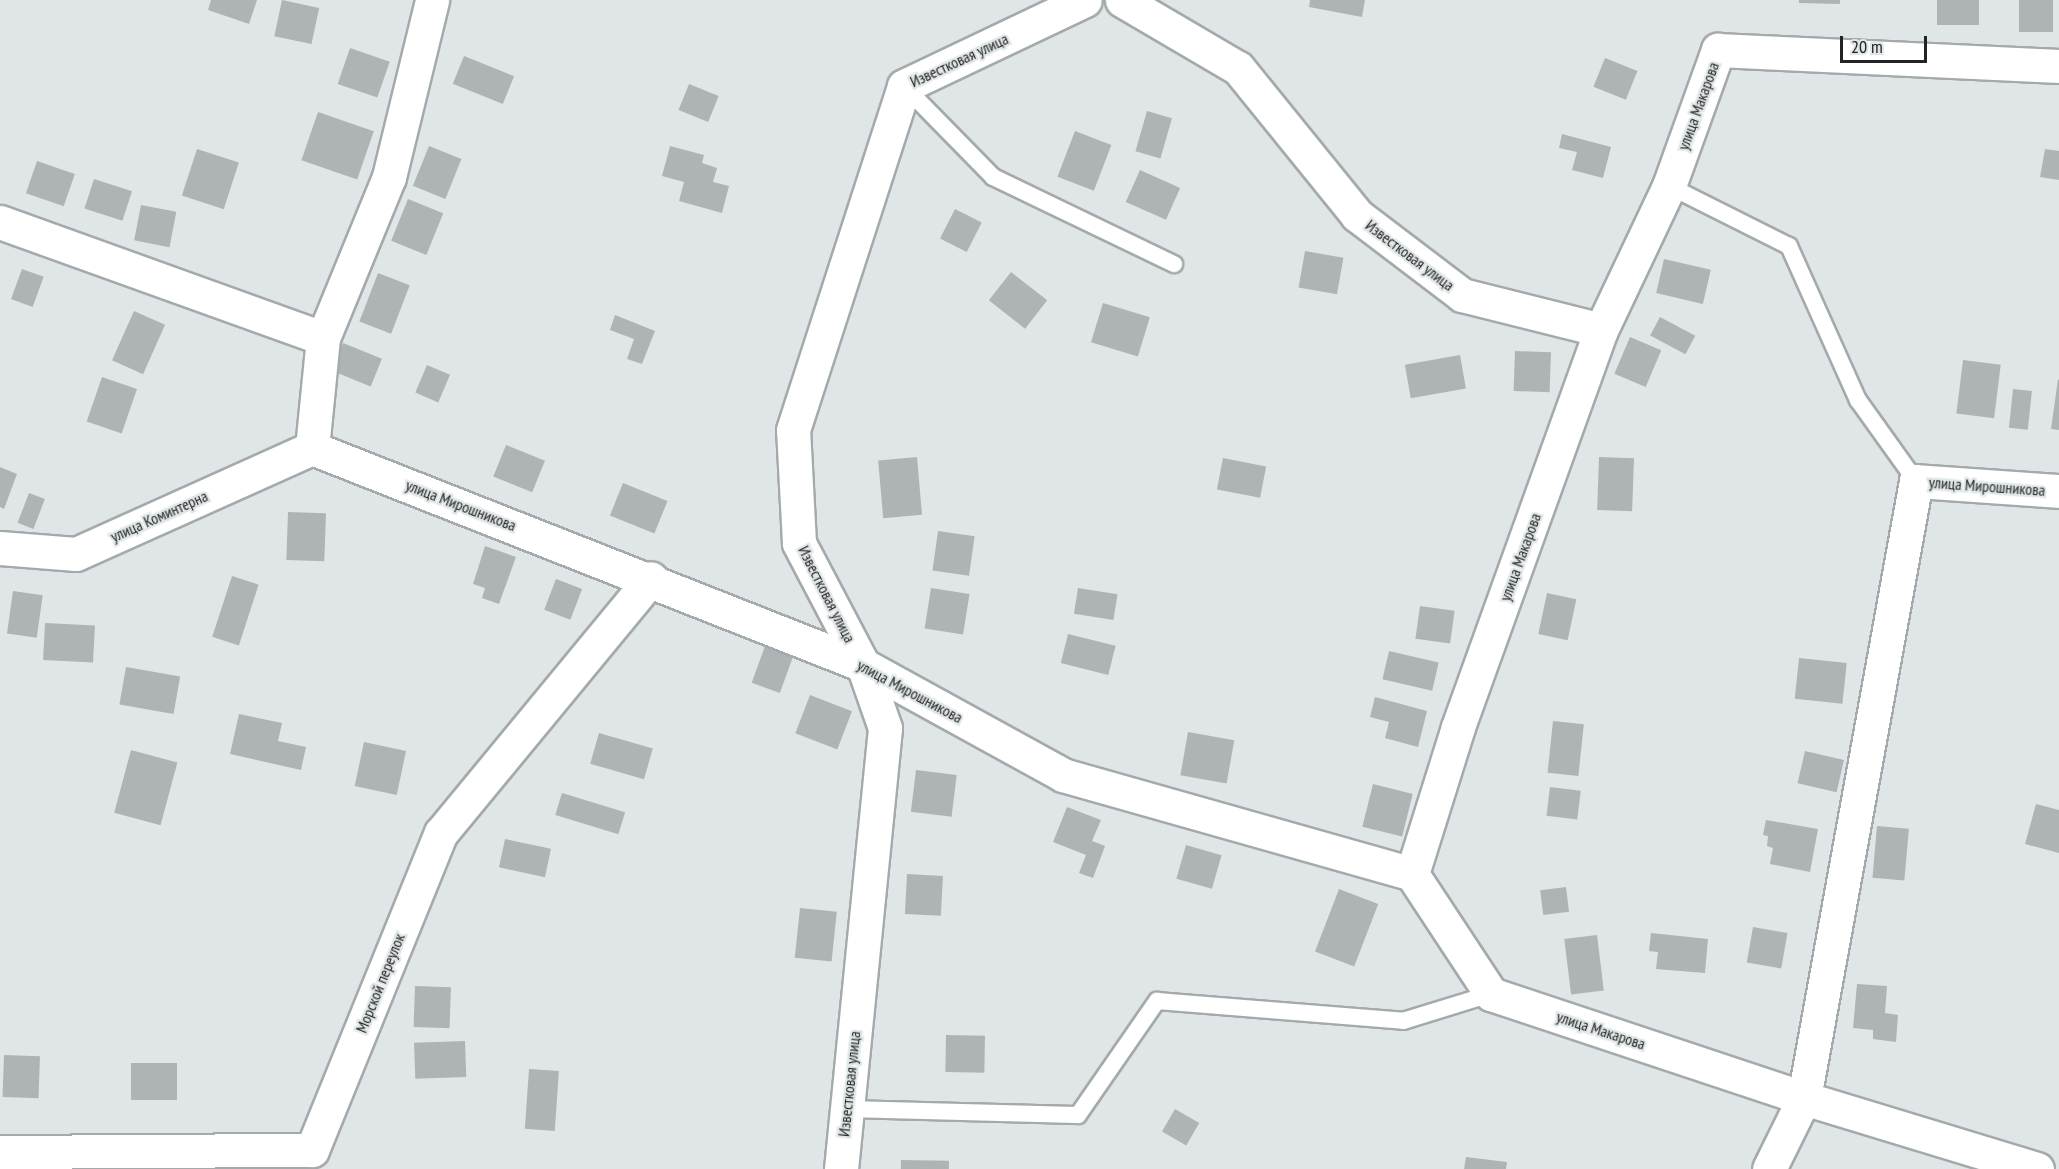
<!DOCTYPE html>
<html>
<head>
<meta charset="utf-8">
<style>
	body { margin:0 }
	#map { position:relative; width:2059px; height:1169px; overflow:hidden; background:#e0e6e7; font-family:"PT Sans Narrow",sans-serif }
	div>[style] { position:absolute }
	.building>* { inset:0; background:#aeb4b5; transform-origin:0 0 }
	.roads { filter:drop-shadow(2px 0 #a4aaab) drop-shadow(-2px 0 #a4aaab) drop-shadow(0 2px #a4aaab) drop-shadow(0 -2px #a4aaab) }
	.service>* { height:16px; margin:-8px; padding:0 8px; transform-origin:8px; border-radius:8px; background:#fff }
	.minor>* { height:33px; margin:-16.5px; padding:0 16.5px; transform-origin:16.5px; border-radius:16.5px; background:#fff }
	span { translate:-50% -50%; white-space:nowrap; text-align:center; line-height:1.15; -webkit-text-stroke:4.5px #e0e6e7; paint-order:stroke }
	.street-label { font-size:16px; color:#212324 }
	.scale { position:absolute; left:1840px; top:36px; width:87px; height:27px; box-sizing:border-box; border:3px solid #212324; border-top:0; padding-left:8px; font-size:18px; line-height:21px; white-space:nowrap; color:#212324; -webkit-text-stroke:4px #e0e6e7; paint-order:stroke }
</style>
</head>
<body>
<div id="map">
	<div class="building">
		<div style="clip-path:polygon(211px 0,257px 0,249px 24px,208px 10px)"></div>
		<div style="left:282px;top:0;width:38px;height:37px;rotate:12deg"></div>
		<div style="clip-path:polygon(1310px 0,1365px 0,1362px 17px,1309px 7px)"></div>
		<div style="clip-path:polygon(1799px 0,1840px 0,1840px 4px,1799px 3px)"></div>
		<div style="left:1937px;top:0;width:42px;height:25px"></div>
		<div style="left:2019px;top:0;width:34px;height:32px"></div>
		<div style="left:350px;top:48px;width:42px;height:38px;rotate:19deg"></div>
		<div style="left:464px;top:56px;width:54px;height:30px;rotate:22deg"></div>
		<div style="left:1605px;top:58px;width:35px;height:31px;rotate:22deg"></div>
		<div style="left:689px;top:84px;width:32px;height:28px;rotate:22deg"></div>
		<div style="left:1147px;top:111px;width:26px;height:42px;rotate:16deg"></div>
		<div style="left:318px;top:112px;width:59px;height:51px;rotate:19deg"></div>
		<div style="left:1075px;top:131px;width:39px;height:49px;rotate:21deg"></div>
		<div style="clip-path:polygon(1562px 134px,1611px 147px,1603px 178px,1572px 170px,1577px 152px,1559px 148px)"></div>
		<div style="left:429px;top:146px;width:35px;height:43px;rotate:22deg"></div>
		<div style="clip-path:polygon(670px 146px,704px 155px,702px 163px,717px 168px,713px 182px,729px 186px,722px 213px,679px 201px,684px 182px,662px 176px)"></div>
		<div style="left:197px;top:149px;width:44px;height:49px;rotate:18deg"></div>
		<div style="clip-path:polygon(2045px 149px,2059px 151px,2059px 180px,2040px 177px)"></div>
		<div style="left:37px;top:161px;width:40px;height:34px;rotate:19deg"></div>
		<div style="left:1140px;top:170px;width:44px;height:35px;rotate:24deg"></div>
		<div style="left:94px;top:179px;width:40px;height:31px;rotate:18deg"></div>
		<div style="left:408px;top:199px;width:38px;height:45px;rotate:22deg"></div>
		<div style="left:141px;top:205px;width:36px;height:36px;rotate:11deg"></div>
		<div style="left:955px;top:209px;width:30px;height:33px;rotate:27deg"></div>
		<div style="left:1305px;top:251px;width:39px;height:37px;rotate:10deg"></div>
		<div style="left:1664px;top:259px;width:48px;height:35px;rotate:13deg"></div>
		<div style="left:22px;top:269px;width:23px;height:32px;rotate:20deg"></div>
		<div style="left:1011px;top:272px;width:46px;height:36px;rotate:38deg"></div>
		<div style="left:378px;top:273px;width:34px;height:52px;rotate:21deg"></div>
		<div style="left:1103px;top:303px;width:49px;height:41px;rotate:17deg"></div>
		<div style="left:134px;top:311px;width:34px;height:54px;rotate:24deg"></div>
		<div style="clip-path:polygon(615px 315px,655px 331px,642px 364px,627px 359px,634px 339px,610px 330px)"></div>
		<div style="left:1660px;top:317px;width:40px;height:21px;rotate:28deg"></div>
		<div style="left:1630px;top:337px;width:34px;height:40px;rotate:23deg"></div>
		<div style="left:343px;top:343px;width:42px;height:30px;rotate:22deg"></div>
		<div style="left:1515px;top:351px;width:36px;height:40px;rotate:2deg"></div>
		<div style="left:1460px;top:355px;width:34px;height:56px;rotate:80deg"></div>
		<div style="left:1963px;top:360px;width:38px;height:54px;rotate:7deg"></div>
		<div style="left:427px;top:365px;width:25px;height:30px;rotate:23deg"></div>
		<div style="left:102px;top:377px;width:37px;height:47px;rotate:19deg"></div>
		<div style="clip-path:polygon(2058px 379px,2059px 380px,2059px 430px,2051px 429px)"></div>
		<div style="left:2013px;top:389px;width:19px;height:39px;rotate:6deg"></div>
		<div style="left:506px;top:445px;width:42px;height:34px;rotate:22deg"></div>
		<div style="left:917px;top:457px;width:58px;height:39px;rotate:85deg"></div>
		<div style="left:1599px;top:457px;width:35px;height:53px;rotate:2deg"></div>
		<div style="left:1223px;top:458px;width:44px;height:32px;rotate:11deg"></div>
		<div style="clip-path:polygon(0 467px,17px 474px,4px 509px,0 507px)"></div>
		<div style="left:623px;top:483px;width:48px;height:35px;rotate:22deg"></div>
		<div style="left:29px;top:493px;width:17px;height:32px;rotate:21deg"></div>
		<div style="left:288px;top:512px;width:38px;height:48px;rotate:2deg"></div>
		<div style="left:938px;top:531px;width:37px;height:40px;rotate:8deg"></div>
		<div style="clip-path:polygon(485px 546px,516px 557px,499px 604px,482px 598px,485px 588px,473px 584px)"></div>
		<div style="left:232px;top:576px;width:28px;height:64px;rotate:18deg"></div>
		<div style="left:556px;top:579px;width:28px;height:33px;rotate:21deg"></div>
		<div style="left:931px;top:588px;width:39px;height:41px;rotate:9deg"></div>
		<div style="left:1078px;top:588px;width:40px;height:26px;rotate:9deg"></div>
		<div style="left:13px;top:591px;width:30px;height:43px;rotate:8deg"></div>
		<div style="left:1547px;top:593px;width:30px;height:42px;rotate:12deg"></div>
		<div style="left:1420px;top:606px;width:35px;height:33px;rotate:8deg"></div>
		<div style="left:45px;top:623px;width:50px;height:37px;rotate:3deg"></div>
		<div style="left:1068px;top:634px;width:49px;height:30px;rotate:14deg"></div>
		<div style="left:765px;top:646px;width:30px;height:39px;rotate:20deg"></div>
		<div style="left:1389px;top:651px;width:51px;height:29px;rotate:13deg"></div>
		<div style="left:1799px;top:658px;width:48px;height:41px;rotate:6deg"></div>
		<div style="left:126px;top:667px;width:55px;height:38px;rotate:10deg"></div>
		<div style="left:810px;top:695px;width:45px;height:41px;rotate:21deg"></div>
		<div style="clip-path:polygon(1375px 697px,1427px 711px,1418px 747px,1385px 738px,1389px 722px,1370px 717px)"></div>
		<div style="clip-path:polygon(239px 714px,282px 723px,278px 741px,306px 747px,301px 770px,230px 754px)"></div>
		<div style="left:1553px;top:721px;width:31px;height:52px;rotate:6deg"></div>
		<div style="left:1188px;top:732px;width:47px;height:44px;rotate:10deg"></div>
		<div style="left:599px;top:733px;width:56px;height:32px;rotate:16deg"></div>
		<div style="left:364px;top:742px;width:43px;height:45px;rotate:12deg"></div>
		<div style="left:131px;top:750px;width:48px;height:65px;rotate:15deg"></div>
		<div style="left:1805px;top:751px;width:40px;height:33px;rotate:13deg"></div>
		<div style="left:916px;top:770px;width:41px;height:42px;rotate:7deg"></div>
		<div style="left:1373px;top:784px;width:41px;height:44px;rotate:14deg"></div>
		<div style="left:1550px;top:787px;width:31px;height:29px;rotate:7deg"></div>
		<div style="left:562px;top:793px;width:66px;height:23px;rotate:17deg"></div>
		<div style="clip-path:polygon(2036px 804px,2059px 810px,2059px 853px,2025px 844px)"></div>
		<div style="clip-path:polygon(1067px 807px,1101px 820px,1092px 841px,1105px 846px,1093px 878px,1079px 873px,1086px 855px,1053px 842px)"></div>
		<div style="clip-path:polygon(1766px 820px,1818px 829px,1810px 872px,1770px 864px,1773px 848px,1767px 846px,1768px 836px,1763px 835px)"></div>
		<div style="left:1877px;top:826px;width:32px;height:52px;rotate:5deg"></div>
		<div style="left:505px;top:839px;width:47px;height:29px;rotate:12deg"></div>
		<div style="left:1186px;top:845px;width:37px;height:35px;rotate:16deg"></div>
		<div style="left:907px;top:874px;width:36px;height:40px;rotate:3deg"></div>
		<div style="left:1566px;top:887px;width:25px;height:26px;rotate:83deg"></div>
		<div style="left:1339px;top:889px;width:42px;height:67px;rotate:21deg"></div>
		<div style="left:800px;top:908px;width:37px;height:50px;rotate:6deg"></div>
		<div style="left:1753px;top:927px;width:35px;height:36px;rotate:10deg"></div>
		<div style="clip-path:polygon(1651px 933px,1708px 939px,1705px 973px,1656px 969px,1658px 952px,1649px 951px)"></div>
		<div style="left:1597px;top:935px;width:56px;height:33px;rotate:83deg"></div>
		<div style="clip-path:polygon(1857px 984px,1887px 986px,1885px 1013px,1898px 1015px,1896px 1042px,1873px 1039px,1873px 1030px,1853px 1028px)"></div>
		<div style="left:415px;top:986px;width:36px;height:41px;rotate:2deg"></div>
		<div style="left:946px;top:1035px;width:39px;height:37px;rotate:1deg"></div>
		<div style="left:465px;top:1041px;width:36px;height:51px;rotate:88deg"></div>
		<div style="left:4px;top:1055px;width:36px;height:42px;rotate:2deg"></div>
		<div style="left:131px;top:1063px;width:46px;height:37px"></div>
		<div style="left:529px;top:1069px;width:30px;height:60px;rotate:4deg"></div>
		<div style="left:1175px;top:1109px;width:28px;height:26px;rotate:30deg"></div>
		<div style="clip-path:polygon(1466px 1157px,1507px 1162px,1506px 1169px,1464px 1169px)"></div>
		<div style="left:901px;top:1160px;width:48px;height:9px;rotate:1deg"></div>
	</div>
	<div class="roads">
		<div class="service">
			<div style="left:904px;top:86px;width:127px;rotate:45.6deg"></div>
			<div style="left:993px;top:177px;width:201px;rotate:25.7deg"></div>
			<div style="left:1669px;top:186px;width:134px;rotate:26.6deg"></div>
			<div style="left:1789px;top:246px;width:169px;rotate:65.9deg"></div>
			<div style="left:1858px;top:400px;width:100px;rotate:54.4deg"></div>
			<div style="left:846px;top:1109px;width:232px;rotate:1.5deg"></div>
			<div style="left:1078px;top:1115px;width:139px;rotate:-55.3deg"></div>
			<div style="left:1157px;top:1001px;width:247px;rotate:4.6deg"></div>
			<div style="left:1403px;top:1021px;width:92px;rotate:-17.1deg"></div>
		</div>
		<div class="minor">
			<div style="left:1122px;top:0;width:134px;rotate:30.4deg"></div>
			<div style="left:1238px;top:68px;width:189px;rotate:51deg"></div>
			<div style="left:1357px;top:215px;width:132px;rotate:37.3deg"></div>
			<div style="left:1462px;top:295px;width:143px;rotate:14.1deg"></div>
			<div style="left:0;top:222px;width:343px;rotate:19.8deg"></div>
			<div style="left:312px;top:448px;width:592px;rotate:21.5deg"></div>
			<div style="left:863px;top:665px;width:228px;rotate:28.8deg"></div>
			<div style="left:1063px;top:775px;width:363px;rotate:15.8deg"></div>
			<div style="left:312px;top:448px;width:111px;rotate:-84.3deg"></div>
			<div style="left:323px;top:338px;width:174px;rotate:-67.7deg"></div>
			<div style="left:389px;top:177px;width:182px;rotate:-76.3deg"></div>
			<div style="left:0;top:548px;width:76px;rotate:4.5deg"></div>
			<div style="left:76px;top:554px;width:259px;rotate:-24.2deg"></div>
			<div style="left:1412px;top:874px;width:154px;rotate:-72.6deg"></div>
			<div style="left:1458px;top:727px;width:422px;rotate:-70.2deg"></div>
			<div style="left:1601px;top:330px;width:159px;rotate:-64.7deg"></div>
			<div style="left:1669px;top:186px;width:145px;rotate:-70.2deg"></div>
			<div style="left:1718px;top:50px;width:341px;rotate:2.7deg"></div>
			<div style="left:1412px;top:874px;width:144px;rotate:56.6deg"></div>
			<div style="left:1491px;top:994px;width:330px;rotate:18.4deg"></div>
			<div style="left:1804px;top:1098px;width:79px;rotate:116.2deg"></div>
			<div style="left:0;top:1152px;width:312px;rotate:-0.4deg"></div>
			<div style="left:312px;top:1150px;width:342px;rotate:-67.9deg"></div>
			<div style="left:441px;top:833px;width:330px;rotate:-50.5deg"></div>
			<div style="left:841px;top:1169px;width:443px;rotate:-84.3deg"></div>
			<div style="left:885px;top:728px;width:67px;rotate:-109.2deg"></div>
			<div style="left:863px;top:665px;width:138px;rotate:-117.7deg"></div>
			<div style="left:799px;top:543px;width:113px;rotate:-93deg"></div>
			<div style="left:793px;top:430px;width:361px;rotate:-72.1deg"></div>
			<div style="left:904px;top:86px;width:200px;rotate:-25.4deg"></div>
			<div style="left:2037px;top:1169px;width:244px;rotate:-163.1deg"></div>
			<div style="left:1804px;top:1098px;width:627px;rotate:-79.71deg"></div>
			<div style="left:1916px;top:481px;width:143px;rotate:4deg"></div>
		</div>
	</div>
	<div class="street-label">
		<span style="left:959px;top:60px;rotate:-25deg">Известковая улица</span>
		<span style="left:1698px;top:106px;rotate:-70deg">улица Макарова</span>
		<span style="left:1410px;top:255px;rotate:37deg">Известковая улица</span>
		<span style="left:1987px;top:486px;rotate:4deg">улица Мирошникова</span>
		<span style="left:461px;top:505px;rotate:21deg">улица Мирошникова</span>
		<span style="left:159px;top:516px;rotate:-24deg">улица Коминтерна</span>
		<span style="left:1520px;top:557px;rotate:-70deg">улица Макарова</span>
		<span style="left:827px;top:594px;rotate:63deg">Известковая улица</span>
		<span style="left:910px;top:691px;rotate:28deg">улица Мирошникова</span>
		<span style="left:380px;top:983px;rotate:-68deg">Морской переулок</span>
		<span style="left:1601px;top:1030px;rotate:18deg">улица Макарова</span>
		<span style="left:849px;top:1084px;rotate:-84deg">Известковая улица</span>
	</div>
	<div class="scale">20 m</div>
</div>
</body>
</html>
